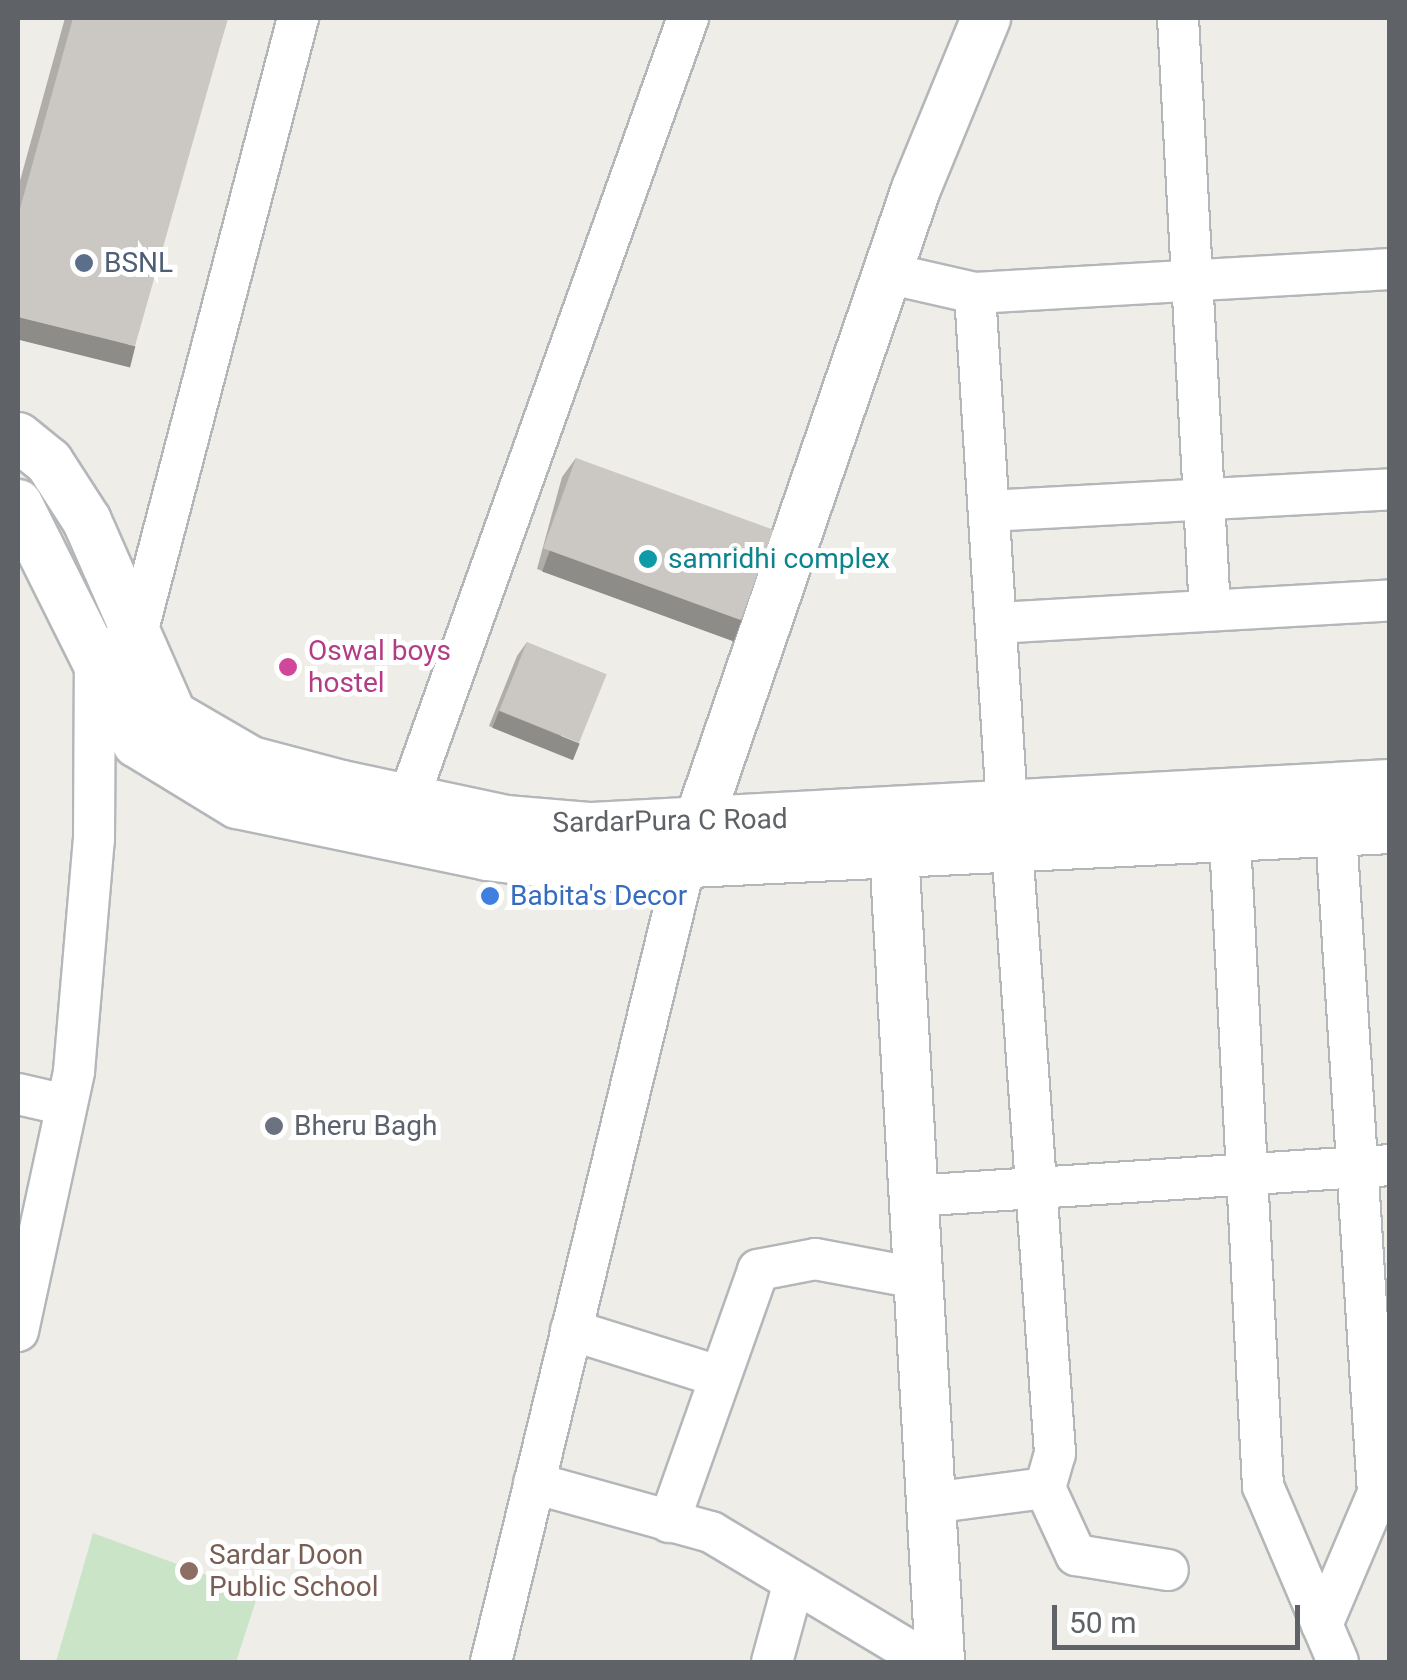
<!DOCTYPE html>
<html>
<head>
<meta charset="utf-8">
<style>
	body { margin:0 }
	#map { position:relative; width:1407px; height:1680px; overflow:hidden; background:#efede7; font-family:Roboto,sans-serif }
	div>[style] { position:absolute }
	.green>* { inset:0; background:#c9e4c7 }
	.roads { filter:drop-shadow(2px 0 #b4b7ba) drop-shadow(-2px 0 #b4b7ba) drop-shadow(0 2px #b4b7ba) drop-shadow(0 -2px #b4b7ba) }
	.minor>* { height:40px; margin:-20px; padding:0 20px; transform-origin:20px; border-radius:20px; background:#fff }
	.tertiary>* { height:48px; margin:-24px; padding:0 24px; transform-origin:24px; border-radius:24px; background:#fff }
	.wall>* { inset:0; background:#afaca9 }
	.shaded-wall>* { inset:0; background:#8e8c89; transform-origin:0 0 }
	.building>* { inset:0; background:#cbc8c4; transform-origin:0 0 }
	.dots>* { width:28px; height:28px; translate:-50% -50%; box-sizing:border-box; border:5px solid #fff; border-radius:50% }
	span { translate:-50% -50%; white-space:nowrap; text-align:center; line-height:1.15; -webkit-text-stroke:10px #fff; paint-order:stroke }
	.service-label { font-size:28px; color:#4e5e75 }
	.left { translate:0 -50%; text-align:left }
	.culture-label { font-size:28px; color:#0d838f }
	.hotel-label { font-size:28px; color:#b23c85 }
	.street-label { font-size:28px; color:#5f6266 }
	.shop-label { font-size:28px; color:#366cbe }
	.worship-label { font-size:28px; color:#5b616d }
	.education-label { font-size:28px; color:#785e54 }
	.frame { position:absolute; inset:0; border:20px solid #5f6266; pointer-events:none }
	.scale { position:absolute; left:1052px; top:1605px; width:248px; height:45px; box-sizing:border-box; border:5px solid #5f6266; border-top:0; padding-left:12px; font-size:30px; line-height:35px; white-space:nowrap; color:#5f6266; -webkit-text-stroke:8px #fff; paint-order:stroke }
</style>
</head>
<body>
<div id="map">
	<div class="green">
		<div style="clip-path:polygon(93px 1533px,258px 1594px,236px 1662px,56px 1662px)"></div>
	</div>
	<div class="roads">
		<div class="minor">
			<div style="left:1178px;top:18px;width:593px;rotate:86.91deg"></div>
			<div style="left:887px;top:273px;width:90px;rotate:12.8deg"></div>
			<div style="left:975px;top:293px;width:416px;rotate:-3.3deg"></div>
			<div style="left:975px;top:293px;width:514px;rotate:86.43deg"></div>
			<div style="left:989px;top:511px;width:402px;rotate:-3.1deg"></div>
			<div style="left:997px;top:623px;width:394px;rotate:-3.3deg"></div>
			<div style="left:408px;top:800px;width:831px;rotate:-70.3deg"></div>
			<div style="left:1230px;top:840px;width:647px;rotate:87.08deg"></div>
			<div style="left:1263px;top:1486px;width:191px;rotate:66.9deg"></div>
			<div style="left:18px;top:1094px;width:49px;rotate:12.9deg"></div>
			<div style="left:912px;top:1196px;width:479px;rotate:-3.7deg"></div>
			<div style="left:571px;top:1330px;width:151px;rotate:17.4deg"></div>
			<div style="left:18px;top:1331px;width:266px;rotate:-77.8deg"></div>
			<div style="left:74px;top:1071px;width:232px;rotate:-85.1deg"></div>
			<div style="left:94px;top:840px;width:185px;rotate:-89.7deg"></div>
			<div style="left:95px;top:655px;width:45px;rotate:-23.7deg"></div>
			<div style="left:136px;top:637px;width:640px;rotate:-75.33deg"></div>
			<div style="left:534px;top:1483px;width:184px;rotate:15.5deg"></div>
			<div style="left:711px;top:1532px;width:253px;rotate:30.9deg"></div>
			<div style="left:1045px;top:1488px;width:74px;rotate:65.2deg"></div>
			<div style="left:1076px;top:1555px;width:93px;rotate:9.3deg"></div>
			<div style="left:931px;top:1503px;width:115px;rotate:-7.5deg"></div>
			<div style="left:1045px;top:1488px;width:36px;rotate:-74deg"></div>
			<div style="left:1055px;top:1453px;width:609px;rotate:-94.05deg"></div>
			<div style="left:669px;top:1522px;width:267px;rotate:-70.5deg"></div>
			<div style="left:758px;top:1270px;width:58px;rotate:-10.9deg"></div>
			<div style="left:815px;top:1259px;width:104px;rotate:10.6deg"></div>
			<div style="left:1322px;top:1625px;width:143px;rotate:-67deg"></div>
			<div style="left:1378px;top:1493px;width:662px;rotate:-93.64deg"></div>
			<div style="left:491px;top:1662px;width:817px;rotate:-76.34deg"></div>
			<div style="left:772px;top:1662px;width:80px;rotate:-74.7deg"></div>
		</div>
		<div class="tertiary">
			<div style="left:18px;top:437px;width:40px;rotate:39deg"></div>
			<div style="left:49px;top:462px;width:70px;rotate:57.2deg"></div>
			<div style="left:87px;top:521px;width:212px;rotate:66.3deg"></div>
			<div style="left:172px;top:715px;width:91px;rotate:30.2deg"></div>
			<div style="left:251px;top:761px;width:94px;rotate:14.8deg"></div>
			<div style="left:342px;top:785px;width:168px;rotate:12deg"></div>
			<div style="left:506px;top:820px;width:86px;rotate:4.7deg"></div>
			<div style="left:592px;top:827px;width:799px;rotate:-3.08deg"></div>
			<div style="left:18px;top:504px;width:267px;rotate:63.5deg"></div>
			<div style="left:137px;top:743px;width:117px;rotate:31.4deg"></div>
			<div style="left:237px;top:804px;width:255px;rotate:11.7deg"></div>
			<div style="left:487px;top:856px;width:102px;rotate:6.8deg"></div>
			<div style="left:588px;top:868px;width:803px;rotate:-2.78deg"></div>
			<div style="left:894px;top:851px;width:812px;rotate:86.75deg"></div>
			<div style="left:688px;top:852px;width:701px;rotate:-71.02deg"></div>
			<div style="left:916px;top:189px;width:185px;rotate:-67.7deg"></div>
		</div>
	</div>
	<div class="wall">
		<div style="clip-path:polygon(65px 18px,228px 18px,122px 365px,18px 339px,18px 188px)"></div>
		<div style="clip-path:polygon(576px 458px,728px 639px,537px 569px,562px 477px)"></div>
		<div style="clip-path:polygon(527px 642px,569px 758px,489px 726px,517px 656px)"></div>
	</div>
	<div class="shaded-wall">
		<div style="left:18px;top:317px;width:121px;height:22px;rotate:14deg"></div>
		<div style="left:550px;top:550px;width:204px;height:23px;rotate:20deg"></div>
		<div style="left:499px;top:711px;width:87px;height:18px;rotate:22deg"></div>
	</div>
	<div class="building">
		<div style="clip-path:polygon(73px 18px,228px 18px,135px 346px,18px 317px,18px 216px)"></div>
		<div style="left:576px;top:458px;width:210px;height:96px;rotate:20deg"></div>
		<div style="left:527px;top:642px;width:86px;height:74px;rotate:22deg"></div>
	</div>
	<div class="dots">
		<div style="left:84px;top:263px;background:#5c6f8a"></div>
		<div style="left:648px;top:559px;background:#0f9aa8"></div>
		<div style="left:288px;top:667px;background:#d1479c"></div>
		<div style="left:490px;top:896px;background:#3f7fe0"></div>
		<div style="left:274px;top:1126px;background:#6b7280"></div>
		<div style="left:189px;top:1571px;background:#8d6e63"></div>
	</div>
	<div class="service-label">
		<span class="left" style="left:104px;top:263px">BSNL</span>
	</div>
	<div class="culture-label">
		<span class="left" style="left:668px;top:559px">samridhi complex</span>
	</div>
	<div class="hotel-label">
		<span class="left" style="left:308px;top:667px">Oswal boys<br>hostel</span>
	</div>
	<div class="street-label">
		<span style="left:670px;top:821px;rotate:-1deg">SardarPura C Road</span>
	</div>
	<div class="shop-label">
		<span class="left" style="left:510px;top:896px">Babita's Decor</span>
	</div>
	<div class="worship-label">
		<span class="left" style="left:294px;top:1126px">Bheru Bagh</span>
	</div>
	<div class="education-label">
		<span class="left" style="left:209px;top:1571px">Sardar Doon<br>Public School</span>
	</div>
	<div class="frame"></div>
	<div class="scale">50 m</div>
</div>
</body>
</html>
